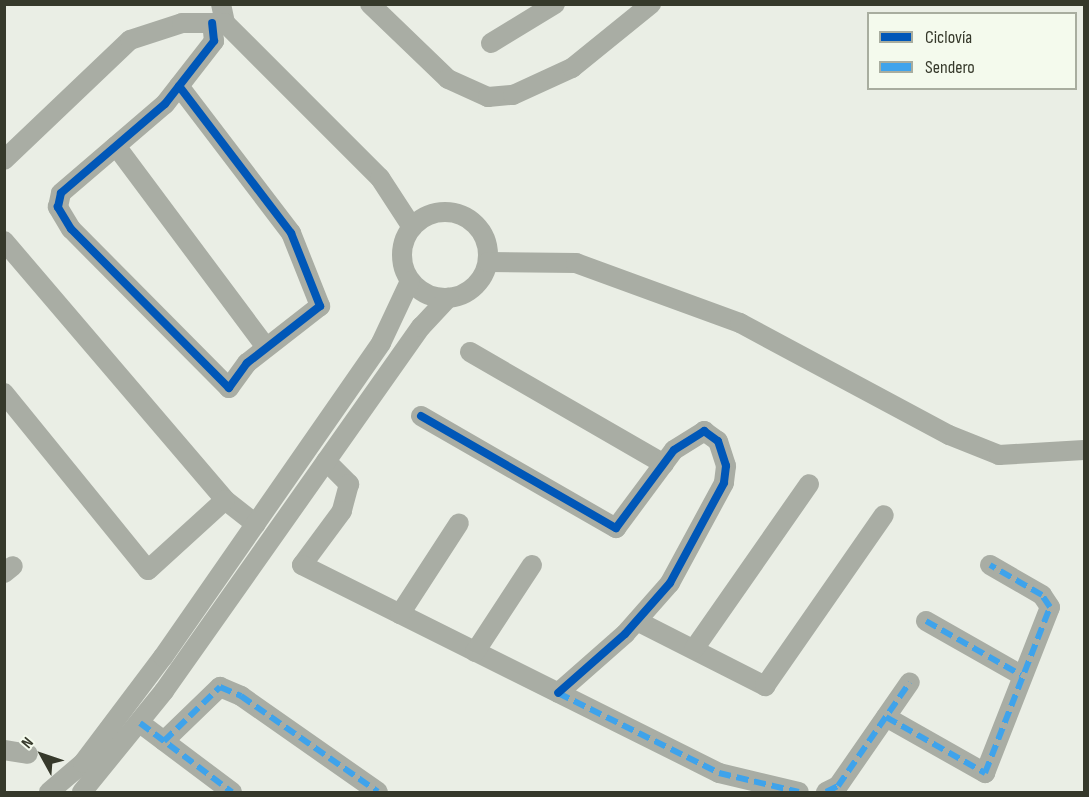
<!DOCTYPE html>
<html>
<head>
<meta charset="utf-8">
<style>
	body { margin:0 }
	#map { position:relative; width:1089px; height:797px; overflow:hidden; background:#eaeee5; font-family:"Sofia Sans Condensed",sans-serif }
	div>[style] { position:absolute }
	.minor>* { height:20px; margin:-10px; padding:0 10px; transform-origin:10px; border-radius:10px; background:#a9ada4 }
	.minor>.ring { margin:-10px; padding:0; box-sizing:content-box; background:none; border:20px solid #a9ada4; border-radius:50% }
	.quiet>* { height:6px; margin-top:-3px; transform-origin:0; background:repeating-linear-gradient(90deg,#3fa3eb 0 12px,transparent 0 18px) }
	.cycleway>* { height:8px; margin:-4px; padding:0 4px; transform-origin:4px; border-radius:4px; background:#0057b8 }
	span { translate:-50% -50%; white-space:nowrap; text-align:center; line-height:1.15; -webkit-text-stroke:6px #f4faed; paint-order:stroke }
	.frame { position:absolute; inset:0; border:6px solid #36392b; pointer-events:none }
	.legend { position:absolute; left:867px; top:12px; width:210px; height:78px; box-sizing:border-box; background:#f4faed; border:2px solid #a8ad9f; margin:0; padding:8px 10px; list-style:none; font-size:18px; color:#36392b }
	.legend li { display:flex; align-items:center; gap:12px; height:30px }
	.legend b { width:30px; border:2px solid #a8ad9f }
	.north { position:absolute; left:12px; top:725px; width:60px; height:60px; -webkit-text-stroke:4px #f4faed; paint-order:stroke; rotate:310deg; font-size:16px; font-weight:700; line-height:24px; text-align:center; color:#36392b }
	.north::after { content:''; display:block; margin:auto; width:21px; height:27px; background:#36392b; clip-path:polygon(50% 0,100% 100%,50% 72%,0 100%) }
</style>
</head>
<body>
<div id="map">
	<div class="minor">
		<div style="left:221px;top:4px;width:19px;rotate:78deg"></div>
		<div style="left:370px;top:4px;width:108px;rotate:43.9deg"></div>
		<div style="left:448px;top:79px;width:44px;rotate:24.2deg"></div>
		<div style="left:488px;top:97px;width:25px;rotate:-5deg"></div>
		<div style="left:513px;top:95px;width:65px;rotate:-24.6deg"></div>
		<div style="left:572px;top:68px;width:102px;rotate:-39deg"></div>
		<div style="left:491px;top:43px;width:75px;rotate:-31.4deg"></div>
		<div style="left:179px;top:86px;width:185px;rotate:52.7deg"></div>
		<div style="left:291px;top:233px;width:79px;rotate:68.3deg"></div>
		<div style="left:320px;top:306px;width:93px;rotate:142deg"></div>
		<div style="left:247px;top:363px;width:31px;rotate:126deg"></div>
		<div style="left:229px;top:388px;width:224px;rotate:-134.8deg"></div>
		<div style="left:71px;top:229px;width:26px;rotate:-121deg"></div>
		<div style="left:58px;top:207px;width:14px;rotate:-78deg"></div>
		<div style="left:61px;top:193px;width:137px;rotate:-40.6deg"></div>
		<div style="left:165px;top:104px;width:80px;rotate:-52.1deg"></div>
		<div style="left:214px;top:41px;width:18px;rotate:-96deg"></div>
		<div style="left:116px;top:146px;width:251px;rotate:53.3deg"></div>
		<div style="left:4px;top:160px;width:174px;rotate:-43.6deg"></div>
		<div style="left:130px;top:40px;width:55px;rotate:-18.1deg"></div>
		<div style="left:182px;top:23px;width:43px"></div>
		<div style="left:225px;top:23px;width:219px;rotate:45deg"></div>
		<div style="left:380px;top:178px;width:59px;rotate:56.9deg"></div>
		<div class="ring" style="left:402px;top:212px;width:66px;height:66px"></div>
		<div style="left:4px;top:241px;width:340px;rotate:49.5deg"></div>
		<div style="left:225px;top:500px;width:39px;rotate:38deg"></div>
		<div style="left:488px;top:262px;width:88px;rotate:0.7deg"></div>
		<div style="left:576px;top:263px;width:175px;rotate:20.1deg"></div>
		<div style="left:740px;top:323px;width:237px;rotate:28.2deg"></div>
		<div style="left:949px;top:435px;width:54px;rotate:21.8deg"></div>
		<div style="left:999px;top:455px;width:85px;rotate:-3.4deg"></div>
		<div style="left:470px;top:352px;width:224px;rotate:30deg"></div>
		<div style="left:4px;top:393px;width:228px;rotate:50.9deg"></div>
		<div style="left:148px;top:570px;width:104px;rotate:-42.3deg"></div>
		<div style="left:421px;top:416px;width:225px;rotate:29.9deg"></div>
		<div style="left:616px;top:528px;width:97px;rotate:-53.4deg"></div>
		<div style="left:674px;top:450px;width:36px;rotate:-32deg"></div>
		<div style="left:704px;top:431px;width:17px;rotate:36deg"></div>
		<div style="left:718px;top:441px;width:26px;rotate:72deg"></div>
		<div style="left:726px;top:466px;width:17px;rotate:97deg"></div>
		<div style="left:724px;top:483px;width:114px;rotate:118.4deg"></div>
		<div style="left:670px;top:583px;width:68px;rotate:131.4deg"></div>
		<div style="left:625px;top:634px;width:89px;rotate:138.6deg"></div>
		<div style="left:326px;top:461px;width:33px;rotate:45deg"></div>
		<div style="left:349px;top:484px;width:28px;rotate:105deg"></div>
		<div style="left:342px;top:511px;width:67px;rotate:126.5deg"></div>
		<div style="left:302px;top:565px;width:466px;rotate:26.5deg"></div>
		<div style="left:719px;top:773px;width:82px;rotate:13.4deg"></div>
		<div style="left:4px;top:573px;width:11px;rotate:-38deg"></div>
		<div style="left:400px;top:614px;width:108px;rotate:-57deg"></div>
		<div style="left:637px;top:621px;width:144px;rotate:26.9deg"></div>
		<div style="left:765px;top:686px;width:208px;rotate:-55.2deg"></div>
		<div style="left:926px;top:621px;width:109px;rotate:29.6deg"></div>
		<div style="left:694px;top:649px;width:201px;rotate:-55.1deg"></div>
		<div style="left:475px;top:652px;width:104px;rotate:-56.8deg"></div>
		<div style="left:886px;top:717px;width:114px;rotate:29.5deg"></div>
		<div style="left:985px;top:773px;width:178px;rotate:-68.6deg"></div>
		<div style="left:1050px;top:607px;width:14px;rotate:-124deg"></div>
		<div style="left:1042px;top:595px;width:60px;rotate:-150deg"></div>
		<div style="left:140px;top:723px;width:115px;rotate:36.9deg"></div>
		<div style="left:164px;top:741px;width:78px;rotate:-44deg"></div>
		<div style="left:220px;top:687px;width:23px;rotate:23deg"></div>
		<div style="left:241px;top:696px;width:167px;rotate:35deg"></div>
		<div style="left:4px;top:750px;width:24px;rotate:9deg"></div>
		<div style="left:49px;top:792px;width:45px;rotate:-40.5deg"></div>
		<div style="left:83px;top:763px;width:133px;rotate:-53deg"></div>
		<div style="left:163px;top:657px;width:382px;rotate:-55.2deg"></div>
		<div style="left:381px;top:343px;width:68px;rotate:-64.9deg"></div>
		<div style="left:82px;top:792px;width:130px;rotate:-50.9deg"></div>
		<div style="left:164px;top:691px;width:446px;rotate:-54.8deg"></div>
		<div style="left:421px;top:327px;width:40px;rotate:-47deg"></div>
		<div style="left:826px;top:792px;width:13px;rotate:-27deg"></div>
		<div style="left:838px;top:786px;width:126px;rotate:-55.3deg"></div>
	</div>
	<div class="quiet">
		<div style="left:926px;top:621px;width:109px;rotate:29.6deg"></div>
		<div style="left:558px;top:693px;width:180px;rotate:26.4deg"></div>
		<div style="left:719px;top:773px;width:82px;rotate:13.4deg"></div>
		<div style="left:886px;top:717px;width:114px;rotate:29.5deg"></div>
		<div style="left:985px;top:773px;width:178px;rotate:-68.6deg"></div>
		<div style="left:1050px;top:607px;width:14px;rotate:-124deg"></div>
		<div style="left:1042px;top:595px;width:60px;rotate:-150deg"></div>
		<div style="left:140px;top:723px;width:115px;rotate:36.9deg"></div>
		<div style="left:164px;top:741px;width:78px;rotate:-44deg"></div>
		<div style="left:220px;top:687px;width:23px;rotate:23deg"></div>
		<div style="left:241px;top:696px;width:167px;rotate:35deg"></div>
		<div style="left:826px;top:792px;width:13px;rotate:-27deg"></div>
		<div style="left:838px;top:786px;width:126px;rotate:-55.3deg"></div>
	</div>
	<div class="cycleway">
		<div style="left:179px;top:86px;width:185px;rotate:52.7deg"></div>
		<div style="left:291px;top:233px;width:79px;rotate:68.3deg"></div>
		<div style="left:320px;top:306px;width:93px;rotate:142deg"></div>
		<div style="left:247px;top:363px;width:31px;rotate:126deg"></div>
		<div style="left:229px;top:388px;width:224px;rotate:-134.8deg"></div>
		<div style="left:71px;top:229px;width:26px;rotate:-121deg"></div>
		<div style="left:58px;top:207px;width:14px;rotate:-78deg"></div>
		<div style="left:61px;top:193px;width:137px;rotate:-40.6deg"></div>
		<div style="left:165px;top:104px;width:80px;rotate:-52.1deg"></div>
		<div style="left:214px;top:41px;width:18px;rotate:-96deg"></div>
		<div style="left:421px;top:416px;width:225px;rotate:29.9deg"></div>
		<div style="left:616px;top:528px;width:97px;rotate:-53.4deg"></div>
		<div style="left:674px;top:450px;width:36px;rotate:-32deg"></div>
		<div style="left:704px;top:431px;width:17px;rotate:36deg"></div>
		<div style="left:718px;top:441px;width:26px;rotate:72deg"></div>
		<div style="left:726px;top:466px;width:17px;rotate:97deg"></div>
		<div style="left:724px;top:483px;width:114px;rotate:118.4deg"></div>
		<div style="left:670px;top:583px;width:68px;rotate:131.4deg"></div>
		<div style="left:625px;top:634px;width:89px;rotate:138.6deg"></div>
	</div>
	<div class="frame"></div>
	<ul class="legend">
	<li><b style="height:8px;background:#0057b8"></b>Ciclovía</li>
	<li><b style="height:8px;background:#3fa3eb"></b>Sendero</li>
	</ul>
	<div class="north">N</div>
</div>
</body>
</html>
